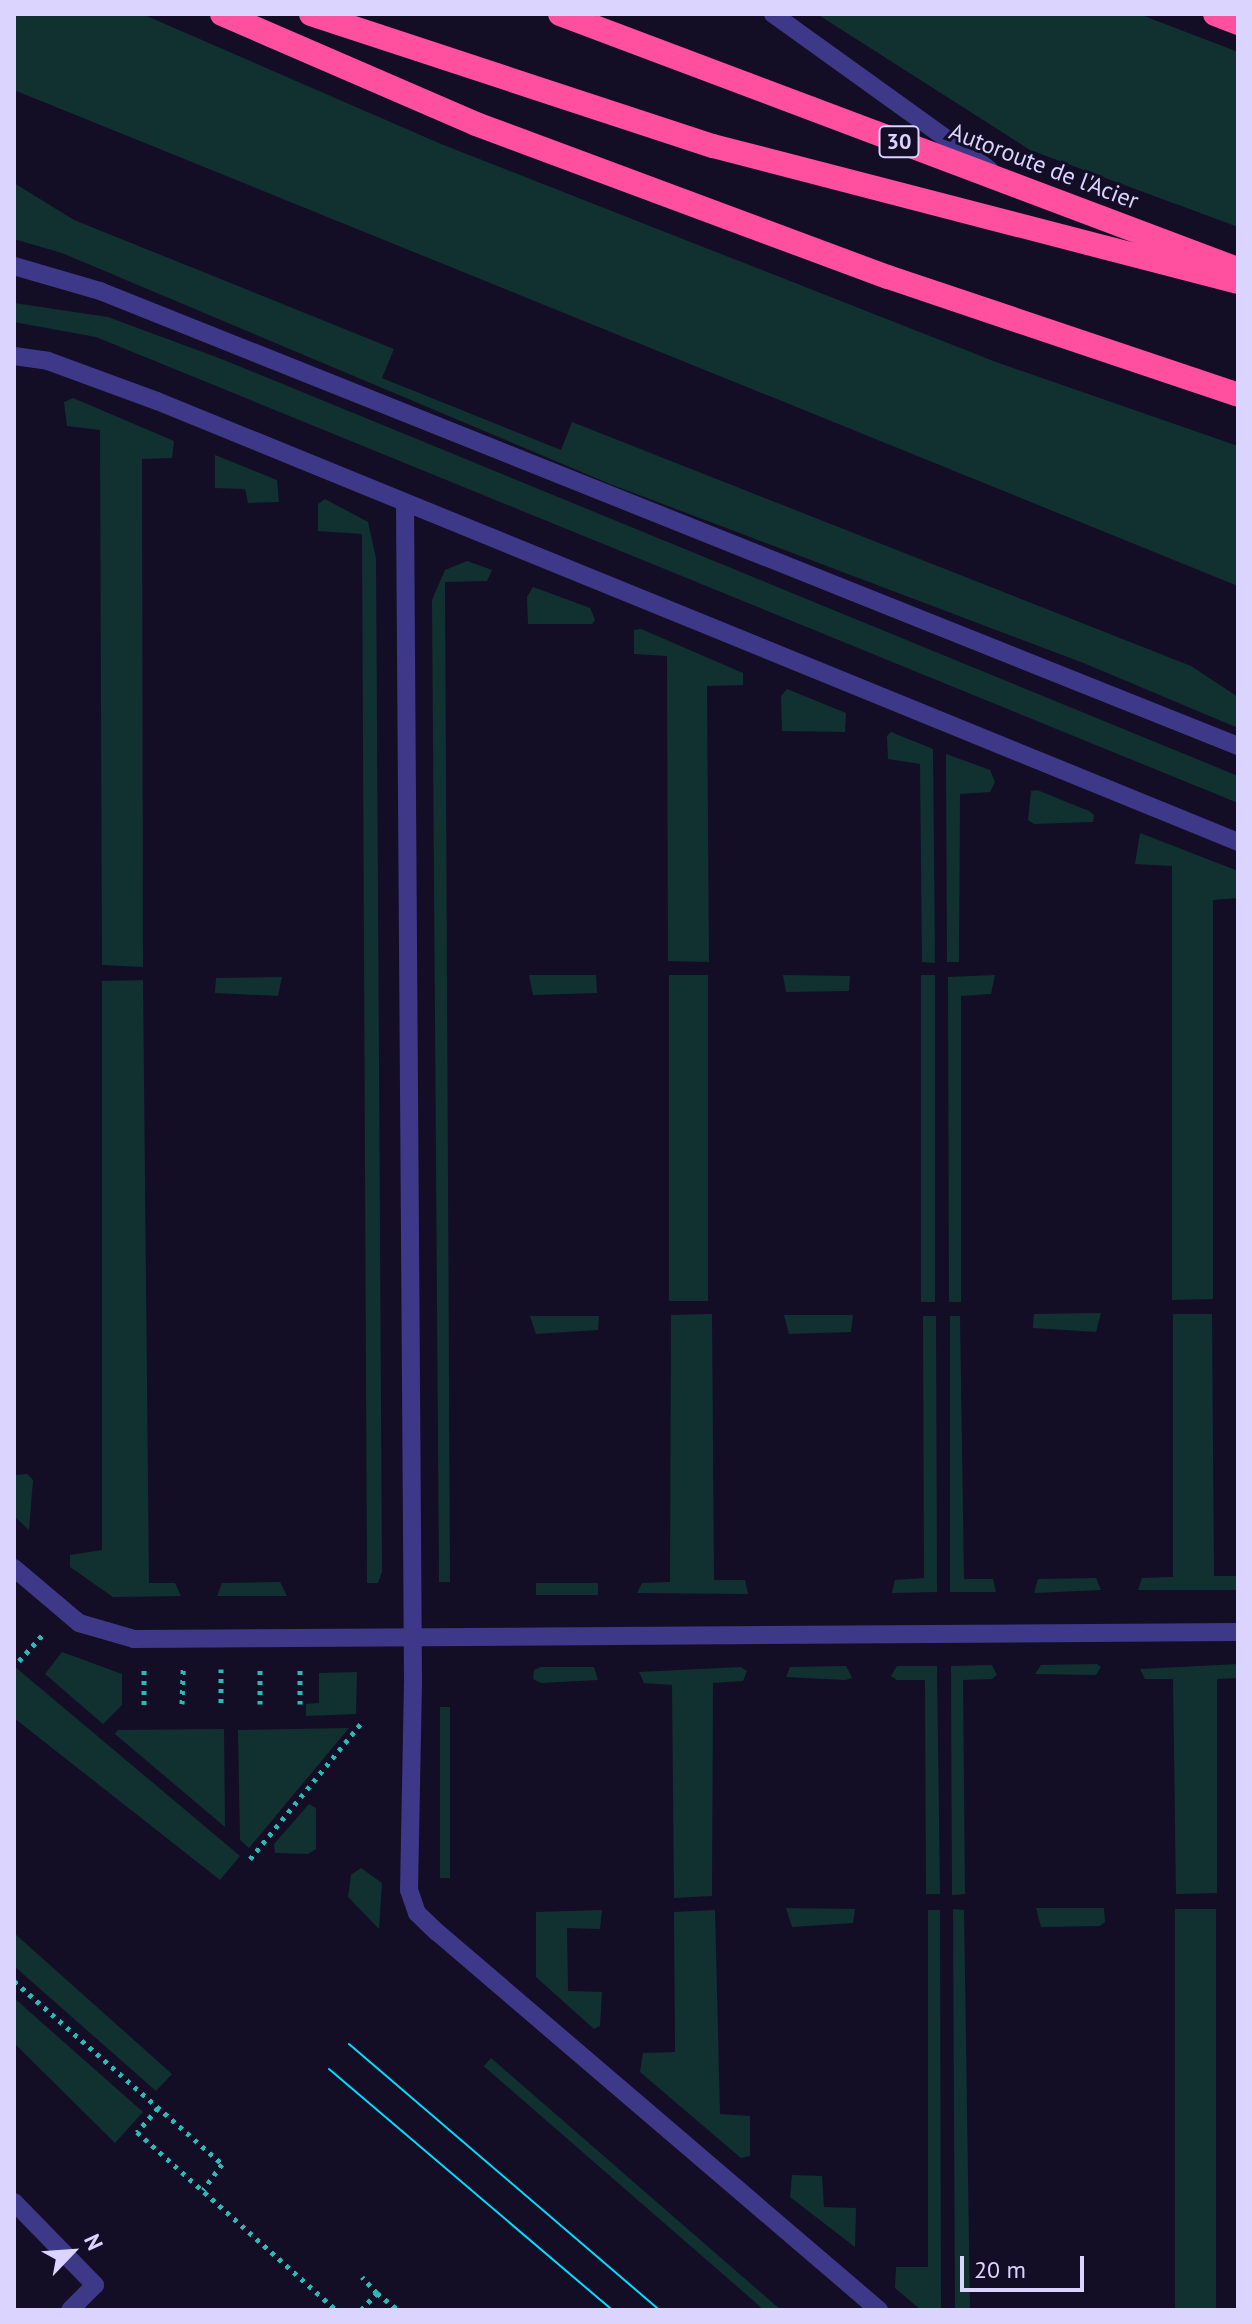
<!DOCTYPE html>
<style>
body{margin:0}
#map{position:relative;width:1252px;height:2324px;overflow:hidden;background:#130e26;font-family:"PT Sans",sans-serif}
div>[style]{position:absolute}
.green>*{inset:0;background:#113130;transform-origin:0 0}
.path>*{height:5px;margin-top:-2.5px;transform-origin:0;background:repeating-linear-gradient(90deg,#2bbbb7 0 4px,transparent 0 10px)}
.lane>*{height:18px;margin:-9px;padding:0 9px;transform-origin:9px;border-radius:9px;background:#3d3887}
.highway>*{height:24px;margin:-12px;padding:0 12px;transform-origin:12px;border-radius:12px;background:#ff4f9e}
.tram>*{height:2px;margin:-1px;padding:0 1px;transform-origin:1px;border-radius:1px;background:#00deff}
span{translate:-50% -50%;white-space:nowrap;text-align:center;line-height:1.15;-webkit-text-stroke:6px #130e26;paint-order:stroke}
.shield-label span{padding:2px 6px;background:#130e26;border:2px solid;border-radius:6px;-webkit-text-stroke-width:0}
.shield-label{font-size:22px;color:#dad4ff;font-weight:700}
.street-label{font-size:24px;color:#dad4ff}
.frame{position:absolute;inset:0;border:16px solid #dad4ff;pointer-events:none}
.north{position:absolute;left:32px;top:2212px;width:80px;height:80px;-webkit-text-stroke:6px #130e26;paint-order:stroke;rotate:65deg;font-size:22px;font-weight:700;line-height:32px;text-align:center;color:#dad4ff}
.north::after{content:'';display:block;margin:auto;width:28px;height:36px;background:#dad4ff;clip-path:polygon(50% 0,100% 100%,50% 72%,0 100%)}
.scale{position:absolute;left:960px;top:2256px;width:124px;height:36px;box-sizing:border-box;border:4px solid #dad4ff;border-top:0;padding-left:10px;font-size:24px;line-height:28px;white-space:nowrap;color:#dad4ff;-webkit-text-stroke:6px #130e26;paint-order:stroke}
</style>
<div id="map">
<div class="green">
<div style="clip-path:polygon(14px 14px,142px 14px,441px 144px,996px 362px,1238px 446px,1238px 586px,14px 90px)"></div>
<div style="clip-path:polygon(817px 14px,1139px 14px,1238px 52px,1238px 227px,1030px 150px)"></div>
<div style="clip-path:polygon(14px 183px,74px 220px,394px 349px,382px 378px,561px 450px,572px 422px,1191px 666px,1238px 697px,1238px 728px,1086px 664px,610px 484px,62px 253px,14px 239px)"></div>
<div style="clip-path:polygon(14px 303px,108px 317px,224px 360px,1238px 776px,1238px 803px,96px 337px,14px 322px)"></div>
<div style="clip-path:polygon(73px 398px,174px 441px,172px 458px,142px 459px,143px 967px,102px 965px,100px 430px,67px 426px,64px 402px)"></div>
<div style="clip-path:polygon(215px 455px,277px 480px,279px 502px,248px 503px,245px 489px,215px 488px)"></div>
<div style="clip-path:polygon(325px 499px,368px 522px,376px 558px,382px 1572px,378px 1583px,367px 1583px,362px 534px,318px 531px,318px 504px)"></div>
<div style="clip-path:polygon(467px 561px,492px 570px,487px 581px,445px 582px,450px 1582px,439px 1582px,432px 600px,445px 570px)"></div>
<div style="clip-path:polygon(533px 587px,590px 608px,595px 620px,592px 624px,528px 624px,527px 597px)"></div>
<div style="clip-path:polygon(641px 629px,743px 673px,743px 685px,707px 686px,709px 962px,668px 961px,667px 656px,634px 654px,634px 630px)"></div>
<div style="clip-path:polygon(787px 689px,846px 713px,845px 732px,782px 731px,781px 696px)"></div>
<div style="clip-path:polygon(891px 732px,933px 749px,935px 963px,922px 962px,920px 764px,888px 759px,887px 736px)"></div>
<div style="clip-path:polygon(946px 754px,990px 770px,995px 782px,990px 792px,960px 794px,959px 962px,947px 962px)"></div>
<div style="clip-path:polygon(1037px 790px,1089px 811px,1094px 815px,1093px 822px,1034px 824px,1028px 820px,1031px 791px)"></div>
<div style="clip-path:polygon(1140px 833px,1238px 871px,1238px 898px,1213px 900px,1213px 1299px,1172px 1300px,1172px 866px,1135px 864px)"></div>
<div style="clip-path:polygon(529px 975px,596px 975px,597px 993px,533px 995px)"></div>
<div style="left:669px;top:975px;width:39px;height:326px"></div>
<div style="clip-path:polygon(783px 975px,850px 976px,849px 991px,786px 992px)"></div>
<div style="left:935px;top:975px;width:327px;height:14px;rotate:90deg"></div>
<div style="clip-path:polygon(995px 975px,991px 994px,961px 996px,961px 1302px,949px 1302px,948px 977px)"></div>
<div style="clip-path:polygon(282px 977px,278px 996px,215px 993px,216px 978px)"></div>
<div style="clip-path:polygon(143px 980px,149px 1583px,175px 1583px,181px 1596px,113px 1597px,70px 1567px,70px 1555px,102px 1550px,102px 981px)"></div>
<div style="clip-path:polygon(1101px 1313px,1096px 1332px,1033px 1328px,1034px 1314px)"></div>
<div style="clip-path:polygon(712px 1314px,714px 1580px,745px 1580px,748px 1594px,637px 1593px,642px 1583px,670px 1582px,671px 1315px)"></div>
<div style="clip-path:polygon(1173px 1314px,1212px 1314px,1214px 1576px,1238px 1576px,1238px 1590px,1138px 1590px,1142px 1578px,1173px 1577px)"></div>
<div style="clip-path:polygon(784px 1315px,853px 1315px,851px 1332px,789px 1334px)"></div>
<div style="clip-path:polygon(530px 1316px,599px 1316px,598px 1330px,536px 1334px)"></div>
<div style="clip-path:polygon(923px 1316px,936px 1316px,937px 1592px,892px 1593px,895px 1580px,924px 1578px)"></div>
<div style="clip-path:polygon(950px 1316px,960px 1316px,964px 1579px,993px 1579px,996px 1592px,950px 1592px)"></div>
<div style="clip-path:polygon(27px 1474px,33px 1480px,29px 1530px,14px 1516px,14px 1475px)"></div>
<div style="clip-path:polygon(1096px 1578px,1101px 1590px,1034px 1593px,1038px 1579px)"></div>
<div style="clip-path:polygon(280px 1582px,287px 1596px,217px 1596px,222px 1583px)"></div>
<div style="left:536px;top:1583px;width:62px;height:12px"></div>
<div style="clip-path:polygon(62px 1652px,122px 1674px,122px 1705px,103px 1724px,45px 1674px)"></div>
<div style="clip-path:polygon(1097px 1664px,1101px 1667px,1096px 1675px,1035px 1674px,1041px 1665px)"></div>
<div style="clip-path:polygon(1238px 1664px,1238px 1678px,1217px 1679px,1217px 1893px,1176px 1894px,1173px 1679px,1145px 1679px,1140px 1669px)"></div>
<div style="clip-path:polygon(992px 1665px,997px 1675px,992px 1679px,963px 1680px,965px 1894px,952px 1895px,951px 1666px)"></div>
<div style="clip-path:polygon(14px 1666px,240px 1856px,220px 1880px,14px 1718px)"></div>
<div style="clip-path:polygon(846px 1666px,852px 1678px,845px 1680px,786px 1677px,790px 1667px)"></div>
<div style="clip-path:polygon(897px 1666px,937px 1666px,940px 1894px,926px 1894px,925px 1680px,897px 1680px,891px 1676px)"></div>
<div style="clip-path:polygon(541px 1667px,594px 1667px,598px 1680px,541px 1683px,533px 1679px,534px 1670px)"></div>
<div style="clip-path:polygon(741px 1667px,747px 1671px,743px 1681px,713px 1683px,712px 1896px,674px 1898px,672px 1685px,644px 1683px,639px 1672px)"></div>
<div style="clip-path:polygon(357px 1672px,356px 1714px,306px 1716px,306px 1704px,319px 1703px,319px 1673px)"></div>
<div style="left:440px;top:1707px;width:10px;height:171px"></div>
<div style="clip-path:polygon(349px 1728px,249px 1848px,240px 1840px,238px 1730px)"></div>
<div style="clip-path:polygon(224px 1729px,225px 1827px,115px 1734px,118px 1730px)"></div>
<div style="clip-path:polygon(309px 1804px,316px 1808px,316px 1849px,308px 1854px,275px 1853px,274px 1844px)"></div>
<div style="clip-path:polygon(361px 1868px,382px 1883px,379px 1929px,348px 1897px,351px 1875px)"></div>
<div style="clip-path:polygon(786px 1908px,855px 1909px,853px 1923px,792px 1927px)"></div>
<div style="clip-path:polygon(1036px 1908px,1104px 1908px,1105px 1922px,1100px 1926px,1041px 1927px)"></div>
<div style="clip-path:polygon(953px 1909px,964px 1910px,970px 2310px,955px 2310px)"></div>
<div style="left:1175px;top:1909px;width:41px;height:400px"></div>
<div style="clip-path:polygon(602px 1910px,600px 1929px,567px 1928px,568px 1991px,602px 1992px,600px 2026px,594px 2029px,536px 1977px,536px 1912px)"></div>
<div style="clip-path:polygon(715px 1910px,720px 2114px,750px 2116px,750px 2156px,741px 2158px,640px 2072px,643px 2053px,675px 2052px,674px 1912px)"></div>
<div style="clip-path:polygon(928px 1910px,940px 1910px,941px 2310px,921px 2310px,895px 2288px,896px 2267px,928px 2267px)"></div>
<div style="clip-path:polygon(14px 1933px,172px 2074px,156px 2091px,14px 1966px)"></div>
<div style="clip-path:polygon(14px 1998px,143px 2112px,115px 2143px,14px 2043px)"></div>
<div style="left:491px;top:2058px;width:386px;height:11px;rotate:41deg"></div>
<div style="clip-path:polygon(792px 2175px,822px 2176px,824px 2207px,856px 2208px,855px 2247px,790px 2197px)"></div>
</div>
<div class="path">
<div style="left:19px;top:1661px;width:39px;rotate:-48deg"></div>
<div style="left:221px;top:1669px;width:34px;rotate:90deg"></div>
<div style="left:260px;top:1670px;width:34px;rotate:90deg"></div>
<div style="left:300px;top:1670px;width:34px;rotate:90deg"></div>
<div style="left:182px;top:1704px;width:35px;rotate:-88deg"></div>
<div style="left:144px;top:1705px;width:35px;rotate:-90deg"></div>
<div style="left:250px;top:1859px;width:178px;rotate:-50.7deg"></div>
<div style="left:14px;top:1981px;width:277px;rotate:41.3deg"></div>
<div style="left:222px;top:2164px;width:32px;rotate:126deg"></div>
<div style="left:158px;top:2108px;width:32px;rotate:131deg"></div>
<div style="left:137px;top:2132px;width:267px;rotate:41.8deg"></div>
<div style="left:377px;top:2293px;width:27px;rotate:39deg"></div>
<div style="left:361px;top:2310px;width:23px;rotate:-47deg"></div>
<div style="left:377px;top:2293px;width:22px;rotate:-133deg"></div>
</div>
<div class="lane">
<div style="left:773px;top:14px;width:266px;rotate:35.7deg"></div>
<div style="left:14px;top:266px;width:90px;rotate:16.2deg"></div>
<div style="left:100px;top:291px;width:1226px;rotate:21.79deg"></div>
<div style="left:14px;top:356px;width:34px;rotate:8deg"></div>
<div style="left:48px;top:361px;width:116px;rotate:20.2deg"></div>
<div style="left:157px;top:401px;width:1167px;rotate:22.19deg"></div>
<div style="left:405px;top:503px;width:1179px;rotate:89.61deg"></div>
<div style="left:413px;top:1682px;width:208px;rotate:91.1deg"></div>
<div style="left:409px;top:1890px;width:24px;rotate:71deg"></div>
<div style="left:417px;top:1913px;width:28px;rotate:44deg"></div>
<div style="left:437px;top:1932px;width:582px;rotate:40.54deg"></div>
<div style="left:14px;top:1568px;width:85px;rotate:40.2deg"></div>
<div style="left:79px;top:1623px;width:57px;rotate:16.2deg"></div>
<div style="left:134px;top:1639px;width:1104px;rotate:-0.36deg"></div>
<div style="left:14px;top:2202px;width:116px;rotate:45.7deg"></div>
<div style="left:95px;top:2285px;width:35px;rotate:135deg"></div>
</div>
<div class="highway">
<div style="left:222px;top:14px;width:277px;rotate:23.4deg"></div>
<div style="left:476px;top:124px;width:439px;rotate:20.4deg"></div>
<div style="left:888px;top:277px;width:369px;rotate:18.6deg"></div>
<div style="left:311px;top:14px;width:423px;rotate:18.2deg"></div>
<div style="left:713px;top:146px;width:542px;rotate:14.52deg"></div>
<div style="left:560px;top:14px;width:718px;rotate:20.63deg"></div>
<div style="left:1215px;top:14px;width:25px;rotate:21deg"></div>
</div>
<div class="tram">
<div style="left:349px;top:2044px;width:408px;rotate:40.6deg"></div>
<div style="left:329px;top:2069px;width:372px;rotate:40.4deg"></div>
</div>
<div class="shield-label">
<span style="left:899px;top:142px">30</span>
</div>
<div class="street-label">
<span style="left:1044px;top:166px;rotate:21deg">Autoroute de l'Acier</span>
</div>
<div class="frame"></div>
<div class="north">N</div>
<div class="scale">20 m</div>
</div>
